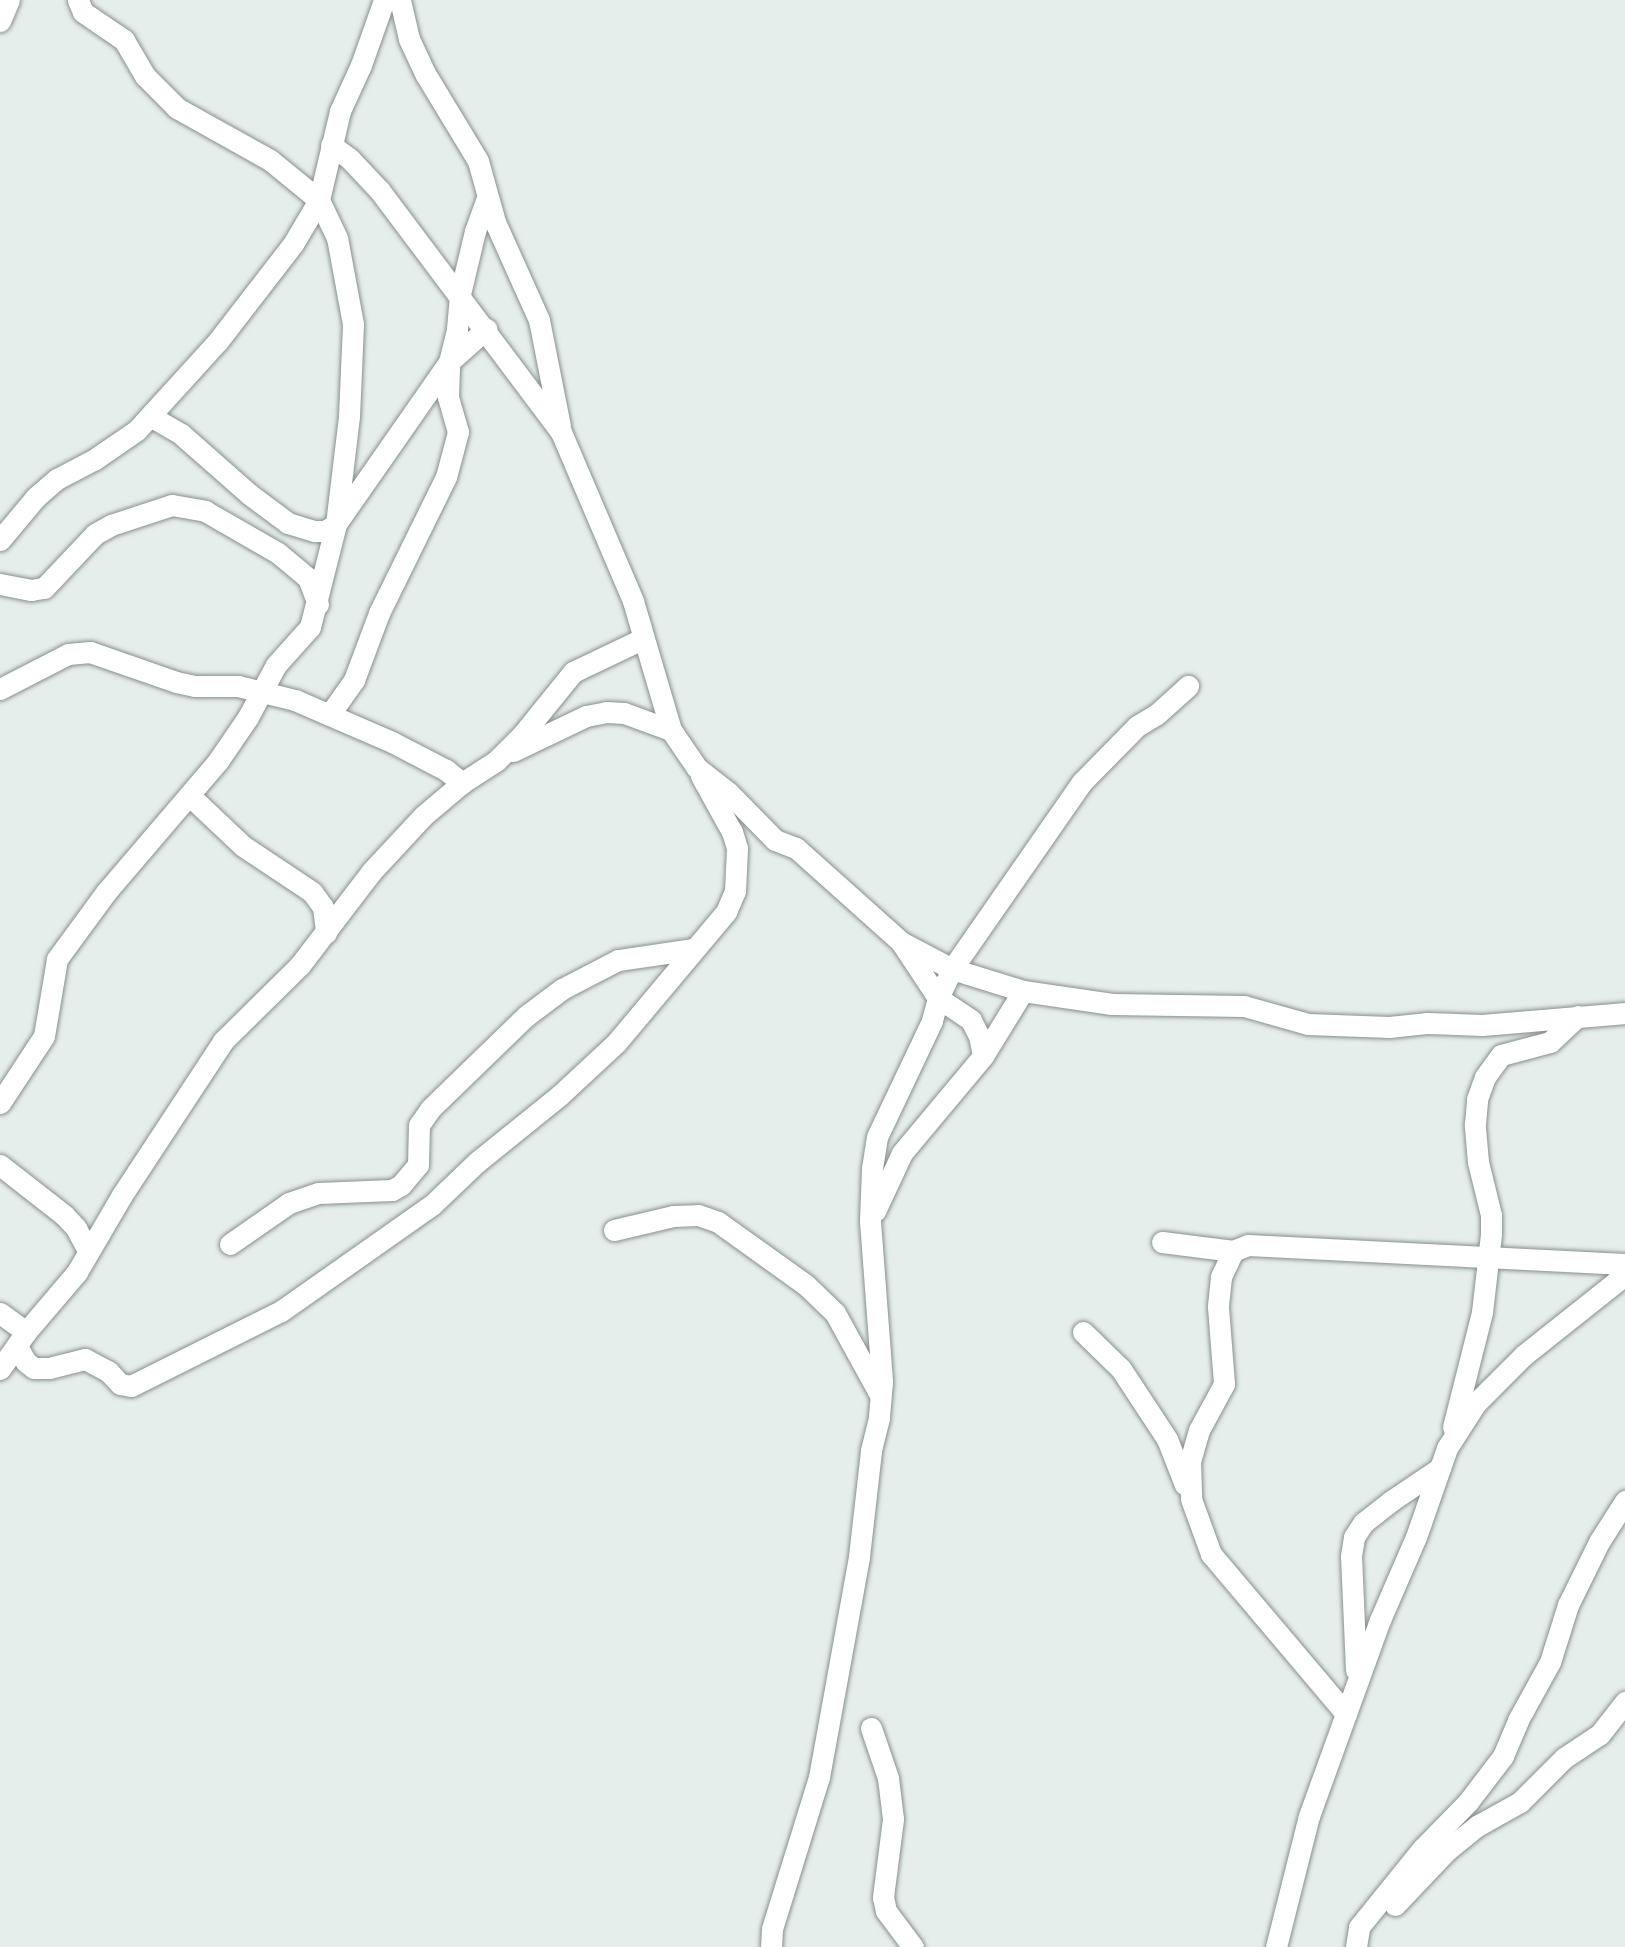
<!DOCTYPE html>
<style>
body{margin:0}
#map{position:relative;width:1625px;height:1947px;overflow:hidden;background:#e6eeeb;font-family:Jost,sans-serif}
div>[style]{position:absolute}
.roads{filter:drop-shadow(0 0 2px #888f8d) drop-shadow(0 0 2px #888f8d)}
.minor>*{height:21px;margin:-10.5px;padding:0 10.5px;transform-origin:10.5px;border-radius:10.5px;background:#fff}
span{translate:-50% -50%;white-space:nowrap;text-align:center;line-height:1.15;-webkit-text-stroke:6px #e6eeeb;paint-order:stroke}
</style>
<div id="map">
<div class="roads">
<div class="minor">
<div style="left:400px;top:0;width:40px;rotate:77deg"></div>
<div style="left:409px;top:39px;width:40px;rotate:65deg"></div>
<div style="left:426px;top:75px;width:100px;rotate:58.8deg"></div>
<div style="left:478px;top:161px;width:63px;rotate:74.4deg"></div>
<div style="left:495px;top:222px;width:107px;rotate:65.8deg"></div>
<div style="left:539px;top:320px;width:108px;rotate:78.8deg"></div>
<div style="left:0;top:21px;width:23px;rotate:-67deg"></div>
<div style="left:331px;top:145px;width:22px;rotate:36deg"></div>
<div style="left:349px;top:158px;width:45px;rotate:46.8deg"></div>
<div style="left:380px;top:191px;width:301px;rotate:53.1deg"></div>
<div style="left:561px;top:432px;width:184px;rotate:66.9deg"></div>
<div style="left:633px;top:601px;width:134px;rotate:73.6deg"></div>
<div style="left:671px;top:730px;width:46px;rotate:55.6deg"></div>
<div style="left:697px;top:768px;width:39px;rotate:38deg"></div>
<div style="left:728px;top:792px;width:67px;rotate:45.6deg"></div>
<div style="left:775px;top:840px;width:22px;rotate:21deg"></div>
<div style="left:796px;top:848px;width:141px;rotate:41.8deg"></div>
<div style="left:901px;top:942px;width:67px;rotate:56.5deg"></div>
<div style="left:938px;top:998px;width:24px;rotate:105deg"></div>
<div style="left:932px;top:1021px;width:128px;rotate:115.4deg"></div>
<div style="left:877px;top:1137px;width:31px;rotate:99deg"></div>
<div style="left:872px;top:1168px;width:53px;rotate:92.2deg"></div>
<div style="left:870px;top:1221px;width:161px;rotate:85.7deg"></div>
<div style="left:882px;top:1382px;width:36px;rotate:95deg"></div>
<div style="left:879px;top:1418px;width:34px;rotate:104deg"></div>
<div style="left:871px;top:1451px;width:107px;rotate:96.5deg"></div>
<div style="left:859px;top:1557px;width:224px;rotate:100.3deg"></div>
<div style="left:819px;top:1777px;width:159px;rotate:107.2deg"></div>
<div style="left:772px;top:1929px;width:18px;rotate:93deg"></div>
<div style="left:150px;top:416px;width:36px;rotate:30deg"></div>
<div style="left:181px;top:434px;width:91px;rotate:41.4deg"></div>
<div style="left:249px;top:494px;width:49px;rotate:36.6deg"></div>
<div style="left:288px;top:523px;width:28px;rotate:17deg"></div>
<div style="left:315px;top:531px;width:10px"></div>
<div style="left:325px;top:531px;width:13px;rotate:-32deg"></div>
<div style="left:336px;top:524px;width:198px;rotate:-55.1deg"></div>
<div style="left:449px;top:362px;width:50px;rotate:-41.7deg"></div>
<div style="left:0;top:540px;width:56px;rotate:-50.1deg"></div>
<div style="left:36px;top:497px;width:28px;rotate:-41deg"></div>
<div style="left:57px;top:479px;width:43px;rotate:-27.8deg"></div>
<div style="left:95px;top:459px;width:51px;rotate:-34.6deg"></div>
<div style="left:137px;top:430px;width:120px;rotate:-47.7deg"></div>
<div style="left:218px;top:341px;width:123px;rotate:-52.3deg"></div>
<div style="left:293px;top:244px;width:51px;rotate:-59.4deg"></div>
<div style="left:319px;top:200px;width:91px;rotate:-76.7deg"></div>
<div style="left:340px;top:111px;width:51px;rotate:-65.5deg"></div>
<div style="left:361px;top:65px;width:69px;rotate:-70.5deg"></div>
<div style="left:0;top:584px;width:32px;rotate:11deg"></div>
<div style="left:31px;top:590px;width:13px;rotate:-9deg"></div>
<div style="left:44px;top:588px;width:74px;rotate:-46.6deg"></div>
<div style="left:95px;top:534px;width:18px;rotate:-29deg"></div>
<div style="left:111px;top:525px;width:64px;rotate:-18.2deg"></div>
<div style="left:172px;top:505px;width:34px;rotate:10deg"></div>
<div style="left:205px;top:511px;width:84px;rotate:29.9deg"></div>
<div style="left:278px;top:553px;width:39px;rotate:40deg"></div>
<div style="left:308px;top:578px;width:28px;rotate:69deg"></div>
<div style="left:0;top:689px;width:76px;rotate:-27.2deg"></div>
<div style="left:68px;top:654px;width:22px;rotate:-5deg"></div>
<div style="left:90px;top:652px;width:91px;rotate:19.2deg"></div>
<div style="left:176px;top:682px;width:19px;rotate:12deg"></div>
<div style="left:195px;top:686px;width:43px"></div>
<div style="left:238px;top:686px;width:59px;rotate:13.8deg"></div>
<div style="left:295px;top:700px;width:106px;rotate:23.4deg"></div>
<div style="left:392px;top:742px;width:61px;rotate:27.4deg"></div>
<div style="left:446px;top:770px;width:21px;rotate:39deg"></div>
<div style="left:330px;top:714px;width:42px;rotate:-54.8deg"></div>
<div style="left:354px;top:680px;width:72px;rotate:-69.5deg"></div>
<div style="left:379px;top:613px;width:152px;rotate:-63.8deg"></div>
<div style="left:446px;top:477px;width:47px;rotate:-75.1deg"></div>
<div style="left:458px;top:432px;width:36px;rotate:-106deg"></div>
<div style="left:448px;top:397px;width:35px;rotate:-88deg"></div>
<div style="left:449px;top:362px;width:34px;rotate:-76deg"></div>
<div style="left:457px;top:329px;width:35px;rotate:-85deg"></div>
<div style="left:460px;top:294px;width:65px;rotate:-76.6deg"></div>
<div style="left:475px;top:231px;width:35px;rotate:-70deg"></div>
<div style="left:513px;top:751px;width:81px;rotate:-25.6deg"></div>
<div style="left:586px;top:716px;width:20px;rotate:-11deg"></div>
<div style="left:606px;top:712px;width:18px;rotate:3deg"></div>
<div style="left:624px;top:713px;width:50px;rotate:19.9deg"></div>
<div style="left:190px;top:796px;width:73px;rotate:43.3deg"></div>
<div style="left:243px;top:846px;width:83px;rotate:33.7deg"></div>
<div style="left:312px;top:892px;width:19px;rotate:54deg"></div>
<div style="left:323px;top:907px;width:26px;rotate:83deg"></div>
<div style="left:901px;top:942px;width:58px;rotate:27.9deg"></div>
<div style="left:952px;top:969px;width:74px;rotate:17.2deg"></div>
<div style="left:1023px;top:991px;width:90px;rotate:8.3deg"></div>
<div style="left:1112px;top:1004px;width:132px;rotate:0.9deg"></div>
<div style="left:1244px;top:1006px;width:66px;rotate:15.7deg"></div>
<div style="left:1308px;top:1024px;width:81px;rotate:2.1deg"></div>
<div style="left:1389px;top:1027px;width:37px;rotate:-6deg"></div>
<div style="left:1426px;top:1023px;width:56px;rotate:2deg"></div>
<div style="left:1482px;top:1025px;width:144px;rotate:-4.8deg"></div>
<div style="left:983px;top:1056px;width:20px;rotate:-101deg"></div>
<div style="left:979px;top:1036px;width:18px;rotate:-117deg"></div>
<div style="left:971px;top:1020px;width:40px;rotate:-146deg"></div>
<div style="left:938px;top:998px;width:32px;rotate:-64deg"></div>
<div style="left:952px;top:969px;width:228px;rotate:-55.2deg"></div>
<div style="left:1082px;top:782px;width:78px;rotate:-45.5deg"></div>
<div style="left:1137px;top:726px;width:23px;rotate:-31deg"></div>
<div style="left:1157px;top:714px;width:42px;rotate:-42.1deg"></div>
<div style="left:0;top:1103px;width:80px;rotate:-56.7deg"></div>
<div style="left:44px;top:1036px;width:78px;rotate:-80.4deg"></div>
<div style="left:57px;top:959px;width:84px;rotate:-53.7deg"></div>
<div style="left:107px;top:891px;width:171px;rotate:-49.5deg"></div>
<div style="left:218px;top:761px;width:53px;rotate:-55.7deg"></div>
<div style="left:248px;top:717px;width:59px;rotate:-61.7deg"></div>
<div style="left:276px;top:665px;width:51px;rotate:-48.2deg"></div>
<div style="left:310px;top:627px;width:106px;rotate:-75.8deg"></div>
<div style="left:336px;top:524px;width:109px;rotate:-83.1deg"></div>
<div style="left:349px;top:416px;width:92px;rotate:-87.5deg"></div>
<div style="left:353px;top:324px;width:87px;rotate:-100.5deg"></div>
<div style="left:337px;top:238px;width:42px;rotate:-115.3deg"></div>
<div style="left:319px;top:200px;width:63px;rotate:-140.8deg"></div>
<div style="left:270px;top:160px;width:107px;rotate:-150.8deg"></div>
<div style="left:177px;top:108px;width:45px;rotate:-135deg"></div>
<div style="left:145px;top:76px;width:42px;rotate:-120.3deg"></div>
<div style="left:124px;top:40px;width:50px;rotate:-145.7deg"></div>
<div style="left:83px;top:12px;width:13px;rotate:-113deg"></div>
<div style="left:0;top:1165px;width:81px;rotate:38deg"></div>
<div style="left:64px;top:1215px;width:18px;rotate:47deg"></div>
<div style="left:76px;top:1228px;width:27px;rotate:62deg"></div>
<div style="left:875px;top:1211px;width:64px;rotate:-65deg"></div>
<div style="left:902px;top:1153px;width:126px;rotate:-50.1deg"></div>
<div style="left:983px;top:1056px;width:76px;rotate:-58.4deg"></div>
<div style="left:614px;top:1230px;width:61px;rotate:-13.3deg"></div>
<div style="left:673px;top:1216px;width:25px;rotate:-2deg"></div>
<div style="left:698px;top:1215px;width:21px;rotate:19deg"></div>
<div style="left:718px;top:1222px;width:108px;rotate:35.6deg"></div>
<div style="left:806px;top:1285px;width:40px;rotate:44deg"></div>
<div style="left:835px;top:1313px;width:91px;rotate:61.2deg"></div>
<div style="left:1162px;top:1242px;width:72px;rotate:7.2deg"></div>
<div style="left:1233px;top:1251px;width:16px;rotate:-22deg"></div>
<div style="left:1248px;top:1245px;width:377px;rotate:2.9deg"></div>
<div style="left:230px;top:1244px;width:72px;rotate:-34.8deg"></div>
<div style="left:289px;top:1203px;width:31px;rotate:-19deg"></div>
<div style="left:318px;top:1193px;width:74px;rotate:-2.3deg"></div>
<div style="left:392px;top:1190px;width:10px;rotate:-29deg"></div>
<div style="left:401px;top:1185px;width:26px;rotate:-50deg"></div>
<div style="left:418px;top:1165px;width:40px;rotate:-88.6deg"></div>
<div style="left:419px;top:1125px;width:19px;rotate:-55deg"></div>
<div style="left:430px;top:1109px;width:134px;rotate:-44.1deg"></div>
<div style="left:526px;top:1016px;width:45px;rotate:-36.9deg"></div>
<div style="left:562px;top:989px;width:63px;rotate:-27.4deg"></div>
<div style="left:618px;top:960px;width:76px;rotate:-8.3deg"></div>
<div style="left:1233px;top:1251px;width:29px;rotate:115deg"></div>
<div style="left:1221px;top:1277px;width:30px;rotate:96deg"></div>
<div style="left:1218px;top:1307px;width:77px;rotate:85.5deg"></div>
<div style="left:1224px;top:1384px;width:52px;rotate:118.5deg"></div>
<div style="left:1199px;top:1430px;width:33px;rotate:106deg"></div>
<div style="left:1190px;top:1462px;width:37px;rotate:88deg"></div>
<div style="left:1191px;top:1499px;width:59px;rotate:70deg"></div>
<div style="left:1211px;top:1554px;width:209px;rotate:49.8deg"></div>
<div style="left:0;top:1313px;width:32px;rotate:36deg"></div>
<div style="left:1083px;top:1332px;width:53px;rotate:44.2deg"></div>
<div style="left:1121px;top:1369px;width:84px;rotate:56.7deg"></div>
<div style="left:1167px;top:1439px;width:49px;rotate:68.6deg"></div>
<div style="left:17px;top:1346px;width:18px;rotate:61deg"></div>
<div style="left:26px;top:1362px;width:10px;rotate:37deg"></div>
<div style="left:34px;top:1368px;width:15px"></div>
<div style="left:49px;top:1368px;width:37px;rotate:-14deg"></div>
<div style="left:85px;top:1359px;width:26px;rotate:28deg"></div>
<div style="left:108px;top:1371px;width:18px;rotate:47deg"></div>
<div style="left:120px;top:1384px;width:11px;rotate:10deg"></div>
<div style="left:131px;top:1386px;width:168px;rotate:-26.6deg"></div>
<div style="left:281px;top:1311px;width:184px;rotate:-35.1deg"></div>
<div style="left:432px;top:1205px;width:62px;rotate:-43.7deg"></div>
<div style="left:477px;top:1162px;width:107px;rotate:-38.9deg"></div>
<div style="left:560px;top:1095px;width:76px;rotate:-42.9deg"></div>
<div style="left:616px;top:1043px;width:171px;rotate:-50deg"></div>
<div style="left:726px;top:912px;width:23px;rotate:-67deg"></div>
<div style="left:735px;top:891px;width:43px;rotate:-87.3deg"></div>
<div style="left:737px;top:848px;width:17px;rotate:-107deg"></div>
<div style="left:732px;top:832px;width:64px;rotate:-119deg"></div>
<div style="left:0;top:1369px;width:45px;rotate:-54.9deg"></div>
<div style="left:26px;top:1332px;width:79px;rotate:-49.6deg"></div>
<div style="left:77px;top:1272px;width:89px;rotate:-59.7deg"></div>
<div style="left:122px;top:1195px;width:184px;rotate:-56.7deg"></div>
<div style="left:223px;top:1041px;width:108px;rotate:-44.6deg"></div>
<div style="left:300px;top:965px;width:117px;rotate:-52.6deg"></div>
<div style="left:371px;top:872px;width:76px;rotate:-47.1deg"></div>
<div style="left:423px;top:816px;width:51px;rotate:-40.2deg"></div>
<div style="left:462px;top:783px;width:40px;rotate:-32.9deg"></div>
<div style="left:496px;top:761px;width:37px;rotate:-45deg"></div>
<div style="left:522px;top:735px;width:81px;rotate:-51deg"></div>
<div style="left:573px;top:672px;width:76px;rotate:-25.6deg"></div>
<div style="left:1453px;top:1427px;width:119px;rotate:-75.8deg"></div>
<div style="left:1482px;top:1312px;width:79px;rotate:-83.4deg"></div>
<div style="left:1491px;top:1234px;width:19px;rotate:-90deg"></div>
<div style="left:1491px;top:1215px;width:55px;rotate:-103.8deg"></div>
<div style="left:1478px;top:1162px;width:38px;rotate:-95deg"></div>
<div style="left:1475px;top:1124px;width:25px;rotate:-85deg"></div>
<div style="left:1477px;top:1099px;width:23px;rotate:-70deg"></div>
<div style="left:1485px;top:1077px;width:27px;rotate:-54deg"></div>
<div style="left:1501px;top:1055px;width:51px;rotate:-14.9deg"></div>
<div style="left:1550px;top:1042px;width:38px;rotate:-43deg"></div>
<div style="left:1356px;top:1670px;width:114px;rotate:-92.5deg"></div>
<div style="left:1351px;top:1556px;width:19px;rotate:-81deg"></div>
<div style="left:1354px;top:1537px;width:17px;rotate:-57deg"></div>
<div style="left:1363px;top:1523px;width:36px;rotate:-38deg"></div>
<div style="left:1391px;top:1501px;width:59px;rotate:-34deg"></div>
<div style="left:871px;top:1728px;width:53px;rotate:71.2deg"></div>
<div style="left:888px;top:1778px;width:41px;rotate:83deg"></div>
<div style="left:893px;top:1819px;width:79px;rotate:97.3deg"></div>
<div style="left:883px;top:1897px;width:14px;rotate:78deg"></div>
<div style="left:886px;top:1911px;width:45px;rotate:53.1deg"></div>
<div style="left:1395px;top:1905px;width:74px;rotate:-46.6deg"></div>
<div style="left:1446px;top:1851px;width:40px;rotate:-39deg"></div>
<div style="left:1477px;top:1826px;width:49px;rotate:-29.2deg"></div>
<div style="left:1520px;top:1802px;width:62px;rotate:-45deg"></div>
<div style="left:1564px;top:1758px;width:43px;rotate:-33.7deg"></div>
<div style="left:1600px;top:1734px;width:41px;rotate:-52deg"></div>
<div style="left:1276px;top:1947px;width:135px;rotate:-75.9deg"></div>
<div style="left:1309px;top:1816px;width:208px;rotate:-70.1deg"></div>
<div style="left:1380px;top:1620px;width:90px;rotate:-66.6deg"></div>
<div style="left:1416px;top:1537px;width:94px;rotate:-70.8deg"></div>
<div style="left:1447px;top:1448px;width:54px;rotate:-57.2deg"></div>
<div style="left:1476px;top:1403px;width:68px;rotate:-45deg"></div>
<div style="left:1524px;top:1355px;width:119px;rotate:-38.5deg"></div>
<div style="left:1617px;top:1281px;width:14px;rotate:-54deg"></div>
<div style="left:1356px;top:1947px;width:20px;rotate:-81deg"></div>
<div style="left:1359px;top:1927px;width:102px;rotate:-51deg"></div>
<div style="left:1423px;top:1848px;width:64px;rotate:-45.6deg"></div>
<div style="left:1468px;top:1802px;width:58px;rotate:-52.7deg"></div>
<div style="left:1503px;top:1756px;width:39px;rotate:-67deg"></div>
<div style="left:1518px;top:1720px;width:66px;rotate:-61.1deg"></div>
<div style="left:1550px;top:1662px;width:60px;rotate:-72.5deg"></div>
<div style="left:1568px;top:1605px;width:70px;rotate:-63.8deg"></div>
<div style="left:1599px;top:1542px;width:49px;rotate:-57.6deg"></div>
</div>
</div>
</div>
